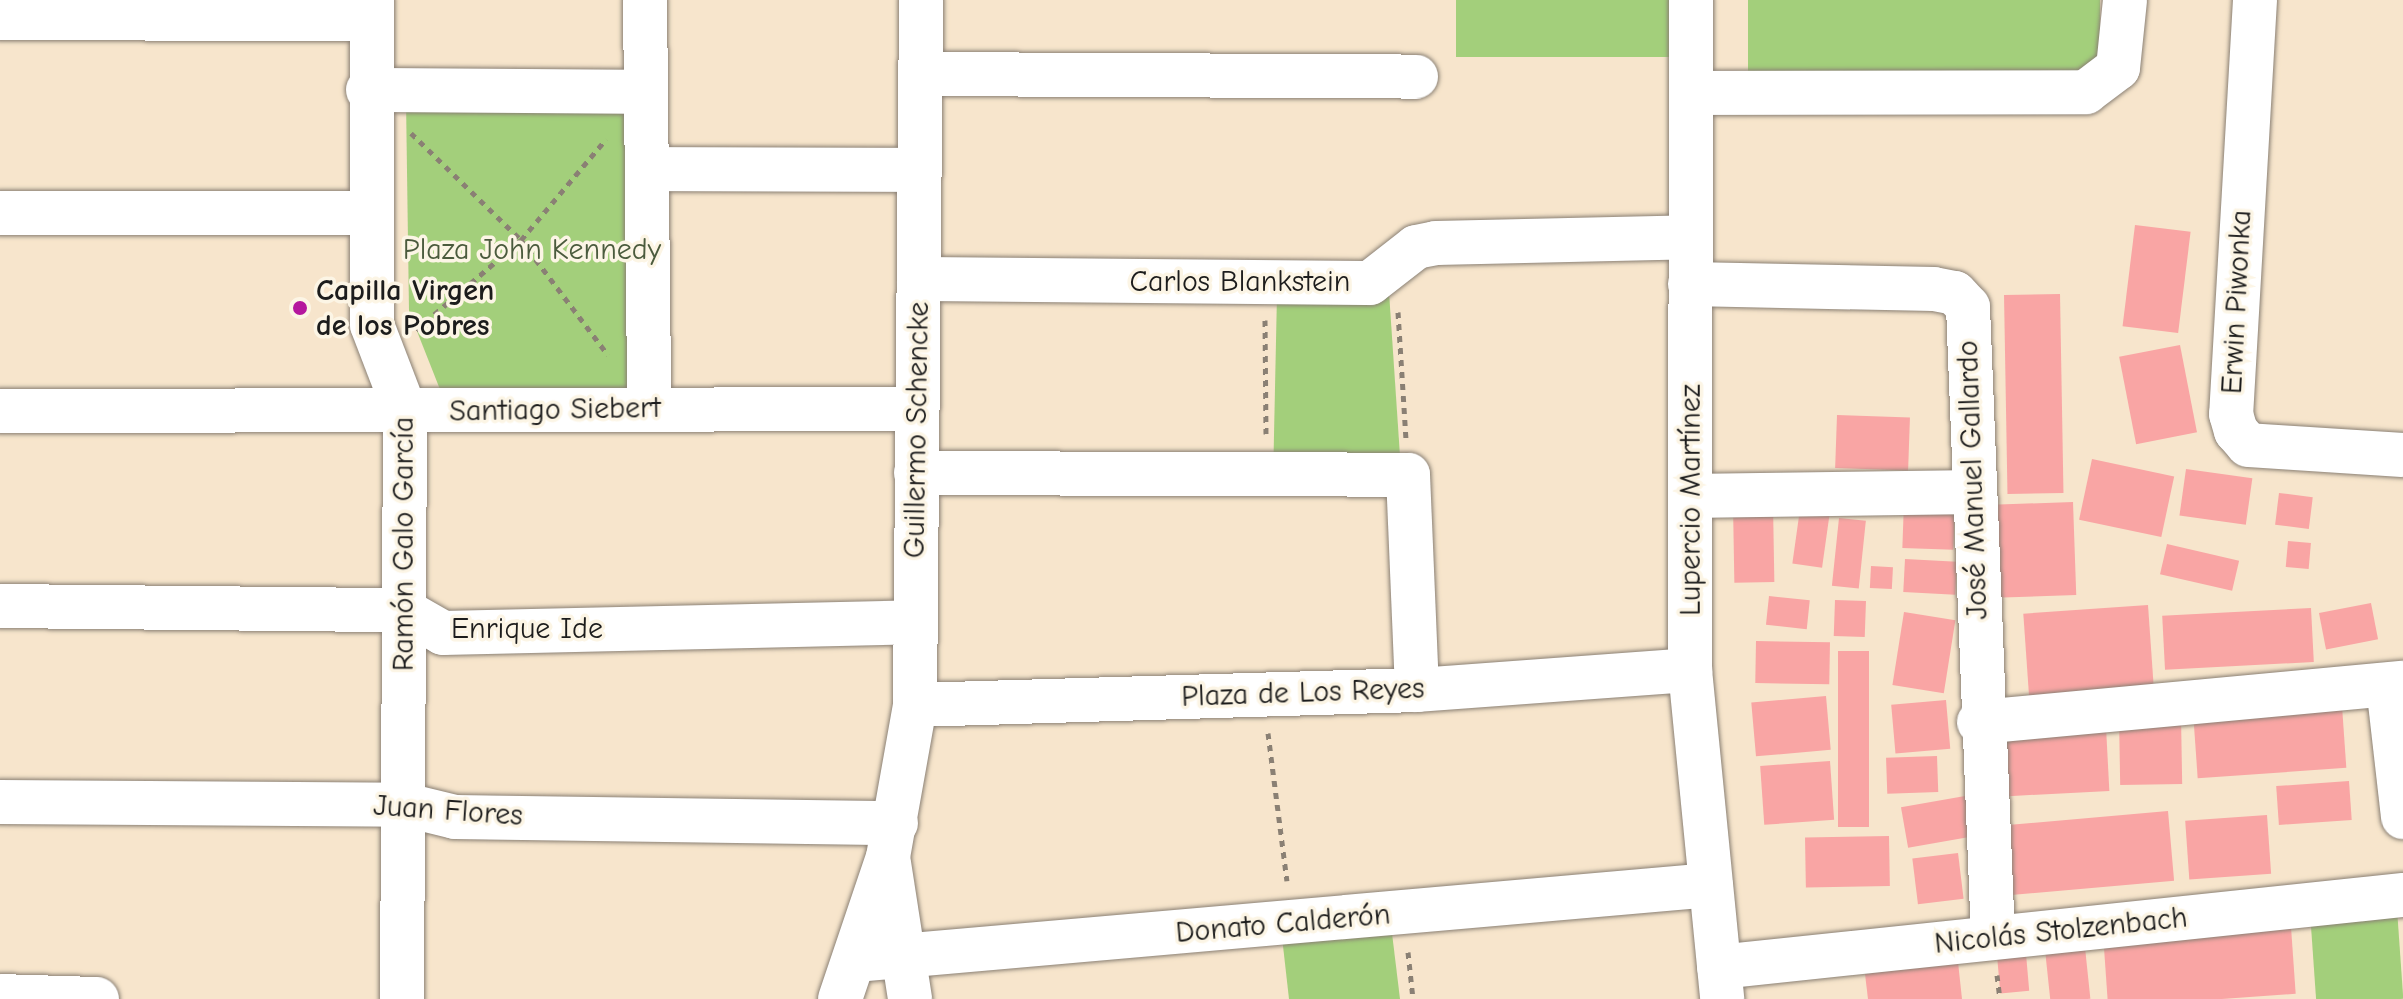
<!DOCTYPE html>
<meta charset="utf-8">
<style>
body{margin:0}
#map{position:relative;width:2403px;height:999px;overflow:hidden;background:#f7e5cc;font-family:"Comic Neue",sans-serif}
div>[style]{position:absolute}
.green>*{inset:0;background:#a3cf7b;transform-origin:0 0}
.building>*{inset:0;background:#f9a5a4;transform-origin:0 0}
.path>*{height:5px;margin-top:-2.5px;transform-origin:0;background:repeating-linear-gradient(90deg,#8a8074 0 6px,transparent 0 12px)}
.roads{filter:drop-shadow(0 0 2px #8a8074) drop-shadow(0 0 2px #8a8074)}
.minor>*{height:44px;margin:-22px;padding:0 22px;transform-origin:22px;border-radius:22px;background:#fff}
.dots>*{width:22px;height:22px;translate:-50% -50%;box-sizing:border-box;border:4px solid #fcf5e5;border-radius:50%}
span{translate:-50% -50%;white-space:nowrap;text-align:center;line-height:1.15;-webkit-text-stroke:7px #fcf5e5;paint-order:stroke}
.park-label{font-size:30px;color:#4b5b3d}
.street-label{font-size:30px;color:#1c1c1c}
.poi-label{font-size:30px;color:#1c1c1c;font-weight:700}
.left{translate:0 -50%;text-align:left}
</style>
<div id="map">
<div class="green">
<div style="left:1456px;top:0;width:221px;height:57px"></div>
<div style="left:1748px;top:0;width:352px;height:82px"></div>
<div style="clip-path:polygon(406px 100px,652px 103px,661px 390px,443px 397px,409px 311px)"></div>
<div style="clip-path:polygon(1389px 292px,1402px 486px,1273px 482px,1277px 294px)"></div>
<div style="left:2397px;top:909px;width:90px;height:87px;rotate:86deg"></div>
<div style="clip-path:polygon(1391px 925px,1400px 999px,1289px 999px,1282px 937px)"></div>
</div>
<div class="building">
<div style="left:2135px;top:225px;width:56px;height:102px;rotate:7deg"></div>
<div style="left:2060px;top:294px;width:199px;height:56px;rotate:89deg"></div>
<div style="left:2180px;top:345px;width:89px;height:62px;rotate:79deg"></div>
<div style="left:1837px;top:415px;width:73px;height:53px;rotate:2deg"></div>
<div style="left:2092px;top:459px;width:84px;height:62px;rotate:12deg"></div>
<div style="left:2186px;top:469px;width:67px;height:47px;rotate:8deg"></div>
<div style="left:2279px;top:493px;width:34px;height:32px;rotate:7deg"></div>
<div style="left:1904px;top:501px;width:51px;height:47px;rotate:2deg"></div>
<div style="left:2073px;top:502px;width:93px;height:81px;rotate:88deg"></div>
<div style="left:1773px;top:504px;width:78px;height:40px;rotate:89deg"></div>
<div style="left:1800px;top:509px;width:30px;height:55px;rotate:8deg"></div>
<div style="left:1839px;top:518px;width:27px;height:68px;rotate:6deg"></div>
<div style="left:2288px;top:541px;width:23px;height:26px;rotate:5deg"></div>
<div style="left:2167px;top:544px;width:74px;height:31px;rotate:13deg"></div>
<div style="left:1905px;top:559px;width:52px;height:33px;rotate:3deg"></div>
<div style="left:1871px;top:566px;width:22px;height:22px;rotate:3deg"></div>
<div style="left:1769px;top:596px;width:41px;height:29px;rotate:6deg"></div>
<div style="left:1835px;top:600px;width:31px;height:36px;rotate:2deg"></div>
<div style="left:2371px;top:603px;width:37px;height:53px;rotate:79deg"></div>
<div style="left:2148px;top:605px;width:83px;height:125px;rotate:86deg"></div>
<div style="left:2311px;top:608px;width:54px;height:149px;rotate:87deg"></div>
<div style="left:1904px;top:612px;width:52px;height:74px;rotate:9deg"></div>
<div style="left:1756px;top:641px;width:74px;height:42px;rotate:1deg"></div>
<div style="left:1838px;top:651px;width:31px;height:176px"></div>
<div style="left:1826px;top:696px;width:54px;height:75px;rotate:85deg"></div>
<div style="left:1946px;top:700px;width:49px;height:55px;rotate:85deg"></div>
<div style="left:2342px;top:706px;width:62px;height:149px;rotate:86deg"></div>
<div style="left:2181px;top:716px;width:68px;height:62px;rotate:89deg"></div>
<div style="left:2106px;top:727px;width:64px;height:114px;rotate:87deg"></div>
<div style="left:1937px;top:756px;width:36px;height:51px;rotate:88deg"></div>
<div style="left:1830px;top:761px;width:59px;height:70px;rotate:86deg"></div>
<div style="left:2349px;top:781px;width:39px;height:73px;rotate:86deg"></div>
<div style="left:1965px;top:796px;width:41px;height:65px;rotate:80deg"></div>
<div style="left:2168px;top:811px;width:70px;height:175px;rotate:85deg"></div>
<div style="left:2267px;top:815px;width:59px;height:82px;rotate:86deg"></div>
<div style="left:1889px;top:836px;width:50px;height:84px;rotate:89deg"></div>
<div style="left:1958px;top:853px;width:46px;height:46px;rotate:83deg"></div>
<div style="left:2291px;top:927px;width:67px;height:188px;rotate:86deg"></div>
<div style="left:2084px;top:938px;width:61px;height:40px;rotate:84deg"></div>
<div style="left:2026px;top:954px;width:37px;height:29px;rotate:85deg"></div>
<div style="clip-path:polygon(1958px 962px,1962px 999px,1868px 999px,1865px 974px)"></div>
</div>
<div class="path">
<div style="left:411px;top:133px;width:153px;rotate:44.2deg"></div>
<div style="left:521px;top:240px;width:144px;rotate:52.9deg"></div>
<div style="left:1398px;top:312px;width:126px;rotate:86.4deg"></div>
<div style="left:1265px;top:320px;width:114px;rotate:89.5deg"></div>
<div style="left:416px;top:330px;width:138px;rotate:-40.6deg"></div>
<div style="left:521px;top:240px;width:132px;rotate:-49.9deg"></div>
<div style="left:1268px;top:733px;width:149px;rotate:82.7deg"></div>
<div style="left:1408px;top:952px;width:47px;rotate:83.9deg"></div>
<div style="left:1997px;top:975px;width:24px;rotate:83deg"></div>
</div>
<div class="roads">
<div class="minor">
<div style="left:372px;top:0;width:325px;rotate:90deg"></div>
<div style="left:372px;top:325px;width:92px;rotate:69deg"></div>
<div style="left:405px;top:411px;width:588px;rotate:90.29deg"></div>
<div style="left:645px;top:0;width:409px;rotate:89.4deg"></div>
<div style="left:1691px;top:0;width:670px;rotate:90.09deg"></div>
<div style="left:1690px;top:670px;width:331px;rotate:84.4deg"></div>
<div style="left:2255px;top:0;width:415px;rotate:93.3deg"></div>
<div style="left:2231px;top:414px;width:18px;rotate:74deg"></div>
<div style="left:2236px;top:431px;width:18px;rotate:49deg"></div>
<div style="left:2248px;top:445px;width:155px;rotate:3.7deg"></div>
<div style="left:0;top:18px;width:369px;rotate:0.2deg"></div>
<div style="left:921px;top:74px;width:495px;rotate:0.3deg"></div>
<div style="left:368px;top:90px;width:277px;rotate:0.4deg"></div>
<div style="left:1691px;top:93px;width:395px;rotate:-0.1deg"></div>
<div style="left:2086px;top:92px;width:40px;rotate:-37deg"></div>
<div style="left:2118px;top:68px;width:68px;rotate:-84.1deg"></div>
<div style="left:647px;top:169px;width:273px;rotate:0.2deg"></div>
<div style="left:0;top:213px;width:367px"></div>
<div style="left:919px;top:279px;width:451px;rotate:0.5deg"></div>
<div style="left:1370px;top:283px;width:58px;rotate:-38deg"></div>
<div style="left:1416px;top:247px;width:20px;rotate:-11deg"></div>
<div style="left:1436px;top:243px;width:255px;rotate:-1.3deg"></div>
<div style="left:1690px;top:284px;width:244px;rotate:1.2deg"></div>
<div style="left:1934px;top:289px;width:21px;rotate:11deg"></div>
<div style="left:1955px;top:293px;width:19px;rotate:47deg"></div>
<div style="left:1968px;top:307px;width:631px;rotate:87.73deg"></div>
<div style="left:0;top:411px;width:917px;rotate:-0.12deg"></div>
<div style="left:916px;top:473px;width:492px;rotate:0.2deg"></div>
<div style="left:1408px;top:475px;width:215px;rotate:87.6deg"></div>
<div style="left:1691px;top:496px;width:283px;rotate:-0.8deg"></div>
<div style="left:0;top:606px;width:403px;rotate:0.6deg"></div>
<div style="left:403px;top:610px;width:46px;rotate:29.9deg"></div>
<div style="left:443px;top:633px;width:472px;rotate:-1.3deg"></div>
<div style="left:2388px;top:685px;width:133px;rotate:83.5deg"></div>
<div style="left:915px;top:705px;width:502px;rotate:-1.71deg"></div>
<div style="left:1417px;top:690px;width:274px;rotate:-4.2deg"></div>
<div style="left:1979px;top:722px;width:426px;rotate:-5.3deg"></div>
<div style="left:0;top:802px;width:406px;rotate:0.4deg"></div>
<div style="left:406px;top:805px;width:50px;rotate:13.8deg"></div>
<div style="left:455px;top:817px;width:441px;rotate:0.8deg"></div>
<div style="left:889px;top:863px;width:138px;rotate:81.2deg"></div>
<div style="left:855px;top:960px;width:859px;rotate:-5.01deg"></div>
<div style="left:1719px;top:967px;width:688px;rotate:-6.01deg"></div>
<div style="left:0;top:996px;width:97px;rotate:1.8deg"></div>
<div style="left:840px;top:999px;width:150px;rotate:-71.3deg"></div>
<div style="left:888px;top:857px;width:154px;rotate:-79.9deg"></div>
<div style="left:915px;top:705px;width:705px;rotate:-89.51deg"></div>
</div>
</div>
<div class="dots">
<div style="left:300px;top:308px;background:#b5179e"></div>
</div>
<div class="park-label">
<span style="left:532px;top:250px">Plaza John Kennedy</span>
</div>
<div class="street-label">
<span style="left:1240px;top:282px">Carlos Blankstein</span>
<span style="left:2237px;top:302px;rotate:-87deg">Erwin Piwonka</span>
<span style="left:555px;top:410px;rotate:-1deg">Santiago Siebert</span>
<span style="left:917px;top:430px;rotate:-89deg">Guillermo Schencke</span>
<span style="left:1973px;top:480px;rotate:-92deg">José Manuel Gallardo</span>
<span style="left:1691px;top:500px;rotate:-90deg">Lupercio Martínez</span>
<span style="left:404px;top:544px;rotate:-90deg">Ramón Galo García</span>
<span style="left:527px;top:629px">Enrique Ide</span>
<span style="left:1303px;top:693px;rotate:-2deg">Plaza de Los Reyes</span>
<span style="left:448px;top:811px;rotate:4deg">Juan Flores</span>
<span style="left:1283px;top:924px;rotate:-5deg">Donato Calderón</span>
<span style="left:2061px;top:931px;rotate:-6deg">Nicolás Stolzenbach</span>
</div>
<div class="poi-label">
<span class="left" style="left:316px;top:308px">Capilla Virgen<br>de los Pobres</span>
</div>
</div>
